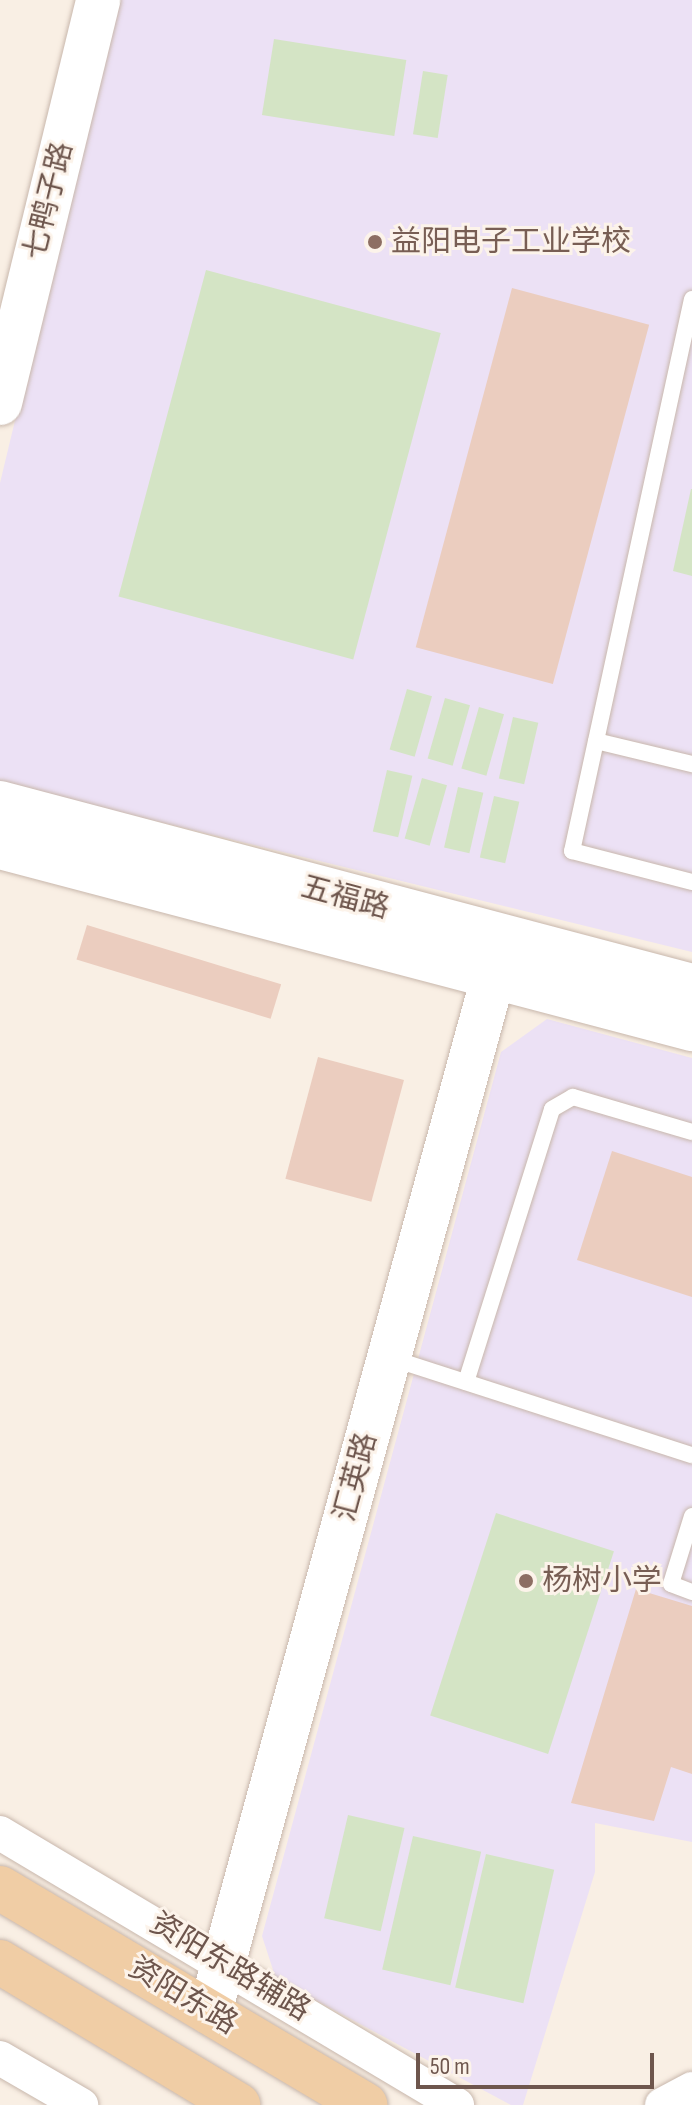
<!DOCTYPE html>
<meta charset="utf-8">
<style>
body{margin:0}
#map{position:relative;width:692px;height:2105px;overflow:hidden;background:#f9efe4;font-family:"Sofia Sans Condensed","Noto Sans SC",sans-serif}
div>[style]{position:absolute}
.education>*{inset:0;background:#ece1f5}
.green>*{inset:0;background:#d4e4c5;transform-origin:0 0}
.building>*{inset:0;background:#ebcdbf;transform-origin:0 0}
.roads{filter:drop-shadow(0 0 2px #c8b7ac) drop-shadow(0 0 2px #c8b7ac)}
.lane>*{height:16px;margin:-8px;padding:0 8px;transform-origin:8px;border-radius:8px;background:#fff}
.street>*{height:34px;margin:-17px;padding:0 17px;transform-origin:17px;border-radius:17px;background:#fff}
.secondary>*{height:44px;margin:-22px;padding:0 22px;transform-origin:22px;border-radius:22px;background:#fff}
.primary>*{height:44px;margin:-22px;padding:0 22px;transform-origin:22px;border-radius:22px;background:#f0cda5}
.dots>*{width:22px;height:22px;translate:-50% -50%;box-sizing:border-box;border:4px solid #fcf3ea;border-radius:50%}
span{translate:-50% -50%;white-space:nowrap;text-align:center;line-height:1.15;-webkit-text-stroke:6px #fcf3ea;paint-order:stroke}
.street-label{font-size:30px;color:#6e564d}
.education-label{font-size:30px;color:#785e54}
.left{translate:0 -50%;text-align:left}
.scale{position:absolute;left:416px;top:2053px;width:238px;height:36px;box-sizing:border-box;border:4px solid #6e564d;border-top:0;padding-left:10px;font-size:24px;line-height:28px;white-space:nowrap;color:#6e564d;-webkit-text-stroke:6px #fcf3ea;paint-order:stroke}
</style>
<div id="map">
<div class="education">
<div style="clip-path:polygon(116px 0,692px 0,692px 952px,0 783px,0 483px)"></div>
<div style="clip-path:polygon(547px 1019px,692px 1058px,692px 1842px,595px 1823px,595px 1872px,523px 2105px,511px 2105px,276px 1979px,262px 1936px,501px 1052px)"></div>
</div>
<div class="green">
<div style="left:274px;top:39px;width:134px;height:77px;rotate:9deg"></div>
<div style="left:423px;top:71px;width:25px;height:64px;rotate:9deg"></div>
<div style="left:206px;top:270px;width:243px;height:338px;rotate:15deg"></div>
<div style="clip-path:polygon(691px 489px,692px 489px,692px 576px,673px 571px)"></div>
<div style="left:407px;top:689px;width:26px;height:63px;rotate:16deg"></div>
<div style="left:445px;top:698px;width:26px;height:63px;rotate:16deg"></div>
<div style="left:479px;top:707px;width:26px;height:64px;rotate:16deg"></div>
<div style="left:513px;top:717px;width:26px;height:63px;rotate:13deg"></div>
<div style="left:387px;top:770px;width:26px;height:63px;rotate:13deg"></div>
<div style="left:422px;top:778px;width:26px;height:63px;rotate:16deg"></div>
<div style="left:458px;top:787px;width:26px;height:62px;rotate:13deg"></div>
<div style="left:494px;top:796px;width:26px;height:63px;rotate:13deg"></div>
<div style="left:496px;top:1513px;width:124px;height:213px;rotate:18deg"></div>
<div style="left:348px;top:1815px;width:58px;height:106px;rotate:13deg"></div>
<div style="left:413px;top:1836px;width:70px;height:137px;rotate:13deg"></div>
<div style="left:486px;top:1854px;width:70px;height:137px;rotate:13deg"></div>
</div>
<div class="building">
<div style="left:512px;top:288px;width:142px;height:372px;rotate:15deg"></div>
<div style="left:87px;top:925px;width:203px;height:36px;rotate:17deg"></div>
<div style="left:318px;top:1057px;width:89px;height:126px;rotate:15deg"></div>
<div style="clip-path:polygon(612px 1151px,692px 1177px,692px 1297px,577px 1260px)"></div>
<div style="clip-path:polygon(636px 1589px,692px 1606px,692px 1774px,671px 1767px,654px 1821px,571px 1803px)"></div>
</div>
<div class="roads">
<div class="lane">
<div style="left:692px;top:299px;width:565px;rotate:102.26deg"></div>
<div style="left:572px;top:851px;width:124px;rotate:14.5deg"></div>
<div style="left:596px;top:741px;width:99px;rotate:13.5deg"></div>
<div style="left:391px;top:1358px;width:316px;rotate:17.9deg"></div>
<div style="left:466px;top:1382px;width:286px;rotate:-72.5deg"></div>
<div style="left:552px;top:1109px;width:24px;rotate:-30deg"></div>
<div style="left:573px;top:1097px;width:124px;rotate:16.4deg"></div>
<div style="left:692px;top:1516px;width:71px;rotate:107.2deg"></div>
<div style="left:671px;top:1584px;width:22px;rotate:21deg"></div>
</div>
<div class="street">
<div style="left:0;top:1833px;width:532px;rotate:30.76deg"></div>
<div style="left:0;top:2058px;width:94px;rotate:30.1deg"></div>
<div style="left:662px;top:2105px;width:34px;rotate:-28deg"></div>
</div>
<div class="secondary">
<div style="left:0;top:403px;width:415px;rotate:-76.3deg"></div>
<div style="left:0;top:803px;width:716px;rotate:14.81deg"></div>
<div style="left:0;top:847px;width:716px;rotate:14.74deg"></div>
<div style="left:210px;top:2012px;width:1110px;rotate:-74.7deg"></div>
</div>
<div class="primary">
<div style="left:0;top:1888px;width:425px;rotate:30.7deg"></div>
<div style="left:0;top:1962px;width:278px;rotate:31deg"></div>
</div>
</div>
<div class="dots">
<div style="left:375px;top:242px;background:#8d6e63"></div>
<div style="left:526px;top:1581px;background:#8d6e63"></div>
</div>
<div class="street-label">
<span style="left:49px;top:201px;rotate:-76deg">七鸭子路</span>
<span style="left:345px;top:898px;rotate:15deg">五福路</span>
<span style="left:356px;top:1477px;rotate:-75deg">汇英路</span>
<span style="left:230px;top:1967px;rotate:31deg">资阳东路辅路</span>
<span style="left:183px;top:1996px;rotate:31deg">资阳东路</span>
</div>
<div class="education-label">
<span class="left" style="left:391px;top:242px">益阳电子工业学校</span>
<span class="left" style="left:542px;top:1581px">杨树小学</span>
</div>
<div class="scale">50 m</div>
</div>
